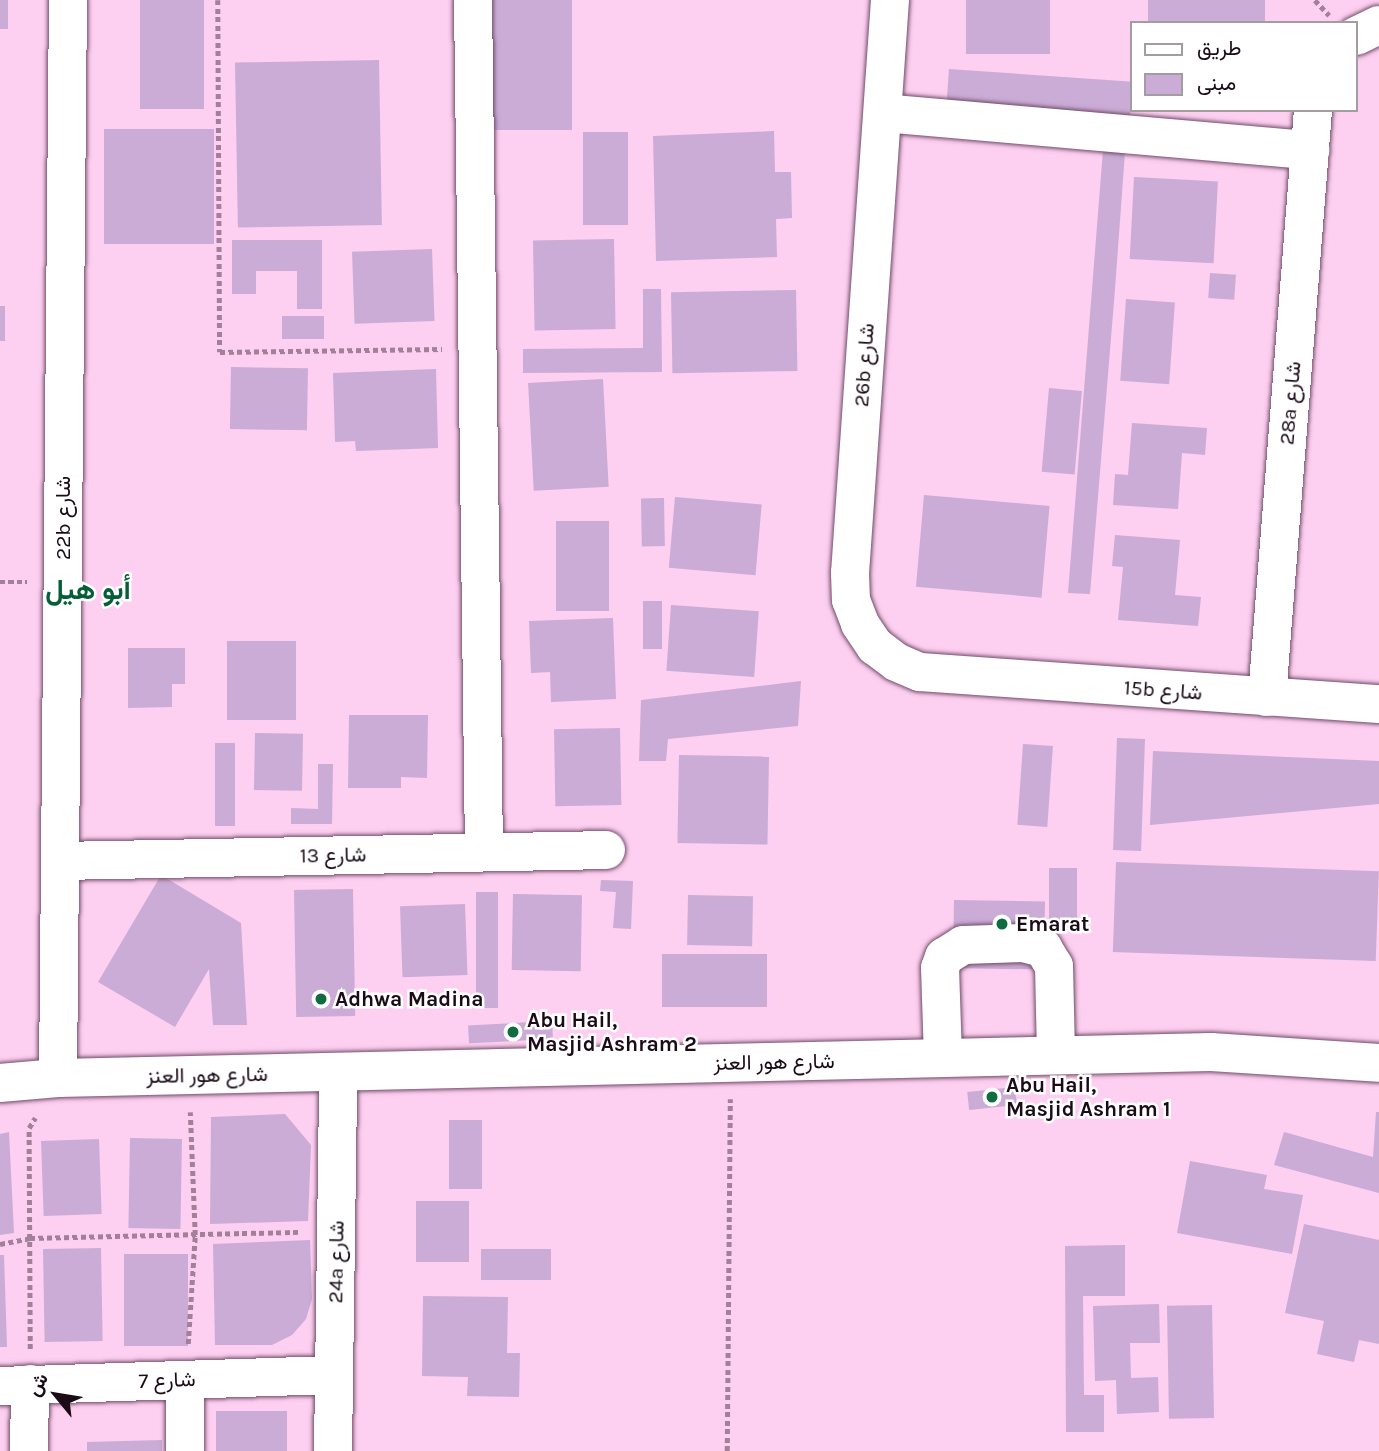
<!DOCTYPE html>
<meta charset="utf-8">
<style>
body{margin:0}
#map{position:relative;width:1379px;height:1451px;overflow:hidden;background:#fdcff0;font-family:Karla,Vazirmatn,sans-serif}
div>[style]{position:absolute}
.building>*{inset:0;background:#caacd6;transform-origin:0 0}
.path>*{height:4.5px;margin-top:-2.25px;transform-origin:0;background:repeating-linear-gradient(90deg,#a28099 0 5px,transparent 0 8.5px)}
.roads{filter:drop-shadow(0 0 2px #724b68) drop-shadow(0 0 2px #724b68)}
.minor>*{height:38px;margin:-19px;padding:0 19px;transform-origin:19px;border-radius:19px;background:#fff}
.dots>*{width:19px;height:19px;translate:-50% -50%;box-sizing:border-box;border:4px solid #fff;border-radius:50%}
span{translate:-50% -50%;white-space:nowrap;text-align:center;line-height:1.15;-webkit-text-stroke:5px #fff;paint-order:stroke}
.street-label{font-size:21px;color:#1a0b17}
.poi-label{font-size:21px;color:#1a0b17;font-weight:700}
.left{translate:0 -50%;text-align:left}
.district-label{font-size:28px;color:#065e37;font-weight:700}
.legend{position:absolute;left:1130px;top:21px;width:228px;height:91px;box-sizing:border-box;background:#fff;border:2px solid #a39da2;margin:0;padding:9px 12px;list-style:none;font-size:21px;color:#1a0b17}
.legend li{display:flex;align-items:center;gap:14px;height:35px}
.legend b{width:35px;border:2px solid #a39da2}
.north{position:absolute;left:21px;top:1360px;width:70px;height:70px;-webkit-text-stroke:5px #fff;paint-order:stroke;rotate:300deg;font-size:19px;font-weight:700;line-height:28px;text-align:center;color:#1a0b17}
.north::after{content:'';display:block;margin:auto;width:24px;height:32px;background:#1a0b17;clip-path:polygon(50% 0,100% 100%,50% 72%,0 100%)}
</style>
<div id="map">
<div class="building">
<div style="left:0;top:0;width:8px;height:29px"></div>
<div style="left:140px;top:0;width:64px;height:109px"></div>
<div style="left:492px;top:0;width:80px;height:130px"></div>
<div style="left:966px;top:0;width:84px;height:54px"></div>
<div style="left:1148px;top:0;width:117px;height:23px"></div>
<div style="left:379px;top:60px;width:165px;height:144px;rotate:89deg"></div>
<div style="left:949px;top:69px;width:184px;height:37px;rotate:4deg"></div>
<div style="left:214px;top:129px;width:115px;height:110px;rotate:90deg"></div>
<div style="clip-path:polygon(774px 131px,775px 172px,791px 172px,792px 218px,776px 219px,777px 257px,656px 261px,653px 136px)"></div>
<div style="left:628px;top:132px;width:93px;height:45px;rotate:90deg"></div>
<div style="clip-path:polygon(1103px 150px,1125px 152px,1115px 289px,1090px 594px,1068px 593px)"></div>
<div style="left:1134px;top:177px;width:84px;height:82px;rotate:3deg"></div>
<div style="left:614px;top:239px;width:90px;height:81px;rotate:89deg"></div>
<div style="clip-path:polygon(232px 240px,322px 240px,322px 309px,297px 309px,297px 271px,256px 271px,256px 294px,232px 294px)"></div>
<div style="left:432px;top:249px;width:72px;height:80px;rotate:88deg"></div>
<div style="left:1210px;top:273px;width:26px;height:25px;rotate:4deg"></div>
<div style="clip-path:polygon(643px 289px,661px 289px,662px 372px,523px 373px,523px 349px,643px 348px)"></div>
<div style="left:796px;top:290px;width:81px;height:125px;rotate:89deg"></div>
<div style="left:1126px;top:299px;width:49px;height:82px;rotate:4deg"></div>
<div style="left:0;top:306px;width:5px;height:35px"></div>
<div style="left:282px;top:316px;width:42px;height:23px"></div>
<div style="left:231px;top:367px;width:77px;height:62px;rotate:1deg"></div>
<div style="clip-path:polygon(436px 369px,438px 448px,356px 451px,355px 441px,335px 442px,333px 373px)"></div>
<div style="left:603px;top:379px;width:108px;height:75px;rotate:87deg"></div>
<div style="left:1049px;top:388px;width:33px;height:84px;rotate:5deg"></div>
<div style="clip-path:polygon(1132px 423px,1207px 428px,1205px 455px,1182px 453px,1178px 509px,1113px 505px,1115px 474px,1128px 475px)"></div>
<div style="left:924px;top:495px;width:126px;height:92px;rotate:5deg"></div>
<div style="left:675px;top:497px;width:87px;height:71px;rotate:5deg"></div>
<div style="left:664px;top:498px;width:48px;height:23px;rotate:89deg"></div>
<div style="left:609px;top:521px;width:90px;height:53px;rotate:90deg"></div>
<div style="clip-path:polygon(1115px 535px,1180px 540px,1175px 595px,1201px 597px,1198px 626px,1118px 620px,1123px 567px,1112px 566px)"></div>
<div style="left:643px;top:601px;width:19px;height:48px"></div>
<div style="left:671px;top:605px;width:88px;height:66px;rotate:4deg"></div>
<div style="clip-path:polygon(613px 618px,616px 699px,551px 702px,550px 672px,531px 673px,529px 621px)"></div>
<div style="left:296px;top:641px;width:79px;height:69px;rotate:90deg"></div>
<div style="clip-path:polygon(128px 648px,185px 648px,185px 684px,172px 684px,172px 707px,128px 708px)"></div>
<div style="clip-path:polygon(801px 681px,798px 726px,668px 739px,666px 761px,639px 761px,641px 700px)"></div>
<div style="clip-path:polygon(349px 715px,428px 715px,427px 778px,401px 777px,401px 788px,348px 788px)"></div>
<div style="left:620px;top:728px;width:77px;height:66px;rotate:89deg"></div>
<div style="left:255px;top:733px;width:48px;height:57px;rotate:1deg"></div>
<div style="left:1117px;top:738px;width:28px;height:112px;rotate:2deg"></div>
<div style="left:215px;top:743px;width:20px;height:83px"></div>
<div style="left:1023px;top:744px;width:30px;height:81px;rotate:4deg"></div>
<div style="clip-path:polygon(1153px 751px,1379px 761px,1379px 804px,1150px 825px)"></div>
<div style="left:679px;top:755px;width:90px;height:88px;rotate:1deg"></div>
<div style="clip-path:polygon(318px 764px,333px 764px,332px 824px,291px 824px,291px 808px,318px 809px)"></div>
<div style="left:1116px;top:862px;width:263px;height:90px;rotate:2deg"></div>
<div style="left:1049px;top:868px;width:28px;height:57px"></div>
<div style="clip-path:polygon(161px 875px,241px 923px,247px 1025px,213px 1025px,209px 969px,175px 1027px,98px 982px)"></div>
<div style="clip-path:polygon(601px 880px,633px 881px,631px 929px,613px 928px,616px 892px,600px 891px)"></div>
<div style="left:353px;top:889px;width:127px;height:59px;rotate:89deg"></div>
<div style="left:476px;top:892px;width:22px;height:116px"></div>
<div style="left:513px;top:894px;width:69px;height:76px;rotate:1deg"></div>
<div style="left:688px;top:895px;width:65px;height:50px;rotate:1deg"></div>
<div style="left:954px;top:900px;width:91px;height:68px;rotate:1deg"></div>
<div style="left:465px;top:904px;width:71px;height:65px;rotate:88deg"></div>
<div style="left:767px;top:954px;width:53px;height:105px;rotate:90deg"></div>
<div style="left:552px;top:1021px;width:18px;height:84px;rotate:87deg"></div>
<div style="left:1015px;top:1087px;width:18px;height:48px;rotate:84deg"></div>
<div style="clip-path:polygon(1376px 1112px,1379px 1112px,1379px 1193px,1274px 1165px,1284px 1132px,1373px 1157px)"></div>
<div style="clip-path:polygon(285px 1114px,311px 1145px,308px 1221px,210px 1224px,211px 1117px)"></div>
<div style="left:449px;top:1120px;width:33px;height:69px"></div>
<div style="clip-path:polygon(9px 1132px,14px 1233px,0 1235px,0 1134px)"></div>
<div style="left:130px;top:1138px;width:52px;height:90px;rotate:1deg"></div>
<div style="left:99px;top:1139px;width:75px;height:58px;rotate:88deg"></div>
<div style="clip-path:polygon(1190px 1161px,1267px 1175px,1264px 1189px,1303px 1195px,1292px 1254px,1177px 1233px)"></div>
<div style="left:416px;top:1201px;width:53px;height:61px"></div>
<div style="clip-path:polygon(1304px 1224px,1379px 1240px,1379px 1344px,1359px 1340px,1354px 1362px,1317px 1354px,1324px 1321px,1285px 1313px)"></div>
<div style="clip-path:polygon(310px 1240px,312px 1299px,306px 1319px,292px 1335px,272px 1345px,215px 1345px,213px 1244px)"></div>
<div style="clip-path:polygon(1125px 1245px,1125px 1296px,1083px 1296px,1084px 1395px,1104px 1395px,1104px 1432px,1066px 1432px,1065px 1246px)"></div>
<div style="left:101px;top:1248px;width:93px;height:58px;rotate:89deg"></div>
<div style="left:551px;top:1249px;width:31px;height:70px;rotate:90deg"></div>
<div style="left:124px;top:1254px;width:64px;height:92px"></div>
<div style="clip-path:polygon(0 1255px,4px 1255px,7px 1347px,0 1347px)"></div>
<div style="clip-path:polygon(423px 1296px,508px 1297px,507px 1353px,520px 1353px,519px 1397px,467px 1396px,468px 1377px,422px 1376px)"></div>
<div style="clip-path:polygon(1159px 1304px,1160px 1343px,1130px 1343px,1131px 1378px,1158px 1377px,1159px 1412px,1117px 1414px,1116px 1380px,1095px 1381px,1093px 1306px)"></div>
<div style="left:1212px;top:1305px;width:113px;height:45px;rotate:89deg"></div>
<div style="left:216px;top:1411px;width:71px;height:40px"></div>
<div style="clip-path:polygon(162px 1440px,162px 1451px,87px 1451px,87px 1442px)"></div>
</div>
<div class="path">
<div style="left:218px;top:0;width:352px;rotate:89.7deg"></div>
<div style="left:220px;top:352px;width:222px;rotate:-0.8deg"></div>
<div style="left:1315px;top:0;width:21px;rotate:47deg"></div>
<div style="left:0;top:582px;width:27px"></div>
<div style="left:0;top:1244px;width:31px;rotate:-11deg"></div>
<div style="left:30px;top:1238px;width:270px;rotate:-1.3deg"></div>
<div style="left:188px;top:1344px;width:109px;rotate:-86.3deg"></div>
<div style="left:195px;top:1235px;width:123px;rotate:-92.3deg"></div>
<div style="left:30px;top:1349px;width:221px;rotate:-90.3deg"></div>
<div style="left:29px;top:1128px;width:12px;rotate:-59deg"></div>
<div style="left:727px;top:1451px;width:352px;rotate:-89.5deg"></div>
</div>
<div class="roads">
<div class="minor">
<div style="left:473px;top:0;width:852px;rotate:89.26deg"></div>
<div style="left:890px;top:0;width:574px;rotate:93.99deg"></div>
<div style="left:850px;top:573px;width:27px;rotate:88deg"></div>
<div style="left:851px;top:600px;width:26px;rotate:69deg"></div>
<div style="left:860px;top:624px;width:27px;rotate:56deg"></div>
<div style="left:875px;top:646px;width:26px;rotate:37deg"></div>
<div style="left:896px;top:662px;width:26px;rotate:23deg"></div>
<div style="left:920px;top:672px;width:460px;rotate:4deg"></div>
<div style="left:1356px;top:36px;width:25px;rotate:-26deg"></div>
<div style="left:883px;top:113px;width:429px;rotate:5deg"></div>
<div style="left:1267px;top:697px;width:589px;rotate:-85.52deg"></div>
<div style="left:60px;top:861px;width:546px;rotate:-1.15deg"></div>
<div style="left:943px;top:1058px;width:90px;rotate:-91.9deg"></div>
<div style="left:940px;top:968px;width:12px;rotate:-70deg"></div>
<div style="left:944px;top:957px;width:22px;rotate:-32deg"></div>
<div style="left:963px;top:945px;width:60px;rotate:-1.9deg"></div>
<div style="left:1023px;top:943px;width:21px;rotate:14deg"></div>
<div style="left:1043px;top:948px;width:21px;rotate:59deg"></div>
<div style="left:1054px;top:966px;width:89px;rotate:88.7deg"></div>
<div style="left:58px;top:1078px;width:1078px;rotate:-89.47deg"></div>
<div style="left:0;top:1083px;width:58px;rotate:-4.9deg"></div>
<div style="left:58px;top:1078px;width:1153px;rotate:-1.29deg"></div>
<div style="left:1211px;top:1052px;width:168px;rotate:3.7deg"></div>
<div style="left:0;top:1386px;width:334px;rotate:-1.9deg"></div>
<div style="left:29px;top:1451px;width:67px;rotate:-89.1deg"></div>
<div style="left:185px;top:1451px;width:71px;rotate:-90deg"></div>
<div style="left:333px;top:1451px;width:379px;rotate:-89.2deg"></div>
</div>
</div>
<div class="dots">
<div style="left:1002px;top:924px;background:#0f6c41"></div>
<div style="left:321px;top:999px;background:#0f6c41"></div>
<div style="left:513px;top:1032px;background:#0f6c41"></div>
<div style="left:992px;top:1097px;background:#0f6c41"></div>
</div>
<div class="street-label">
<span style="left:864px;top:365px;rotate:-86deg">26b شارع</span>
<span style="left:1290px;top:403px;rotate:-85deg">28a شارع</span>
<span style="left:63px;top:518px;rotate:-90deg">22b شارع</span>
<span style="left:1163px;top:690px;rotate:4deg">15b شارع</span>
<span style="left:333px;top:855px;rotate:-1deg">شارع 13</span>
<span style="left:774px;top:1062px;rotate:-1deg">شارع هور العنز</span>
<span style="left:207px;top:1075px;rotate:-1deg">شارع هور العنز</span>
<span style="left:336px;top:1262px;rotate:-89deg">24a شارع</span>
<span style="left:167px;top:1380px;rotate:-2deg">شارع 7</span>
</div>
<div class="poi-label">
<span class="left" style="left:1016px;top:924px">Emarat</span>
<span class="left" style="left:335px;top:999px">Adhwa Madina</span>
<span class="left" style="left:527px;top:1032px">Abu Hail,<br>Masjid Ashram 2</span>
<span class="left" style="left:1006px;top:1097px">Abu Hail,<br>Masjid Ashram 1</span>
</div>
<div class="district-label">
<span style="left:88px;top:590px">أبو هيل</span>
</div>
<ul class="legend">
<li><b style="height:9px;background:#fff"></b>طريق</li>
<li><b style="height:19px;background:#caacd6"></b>مبنى</li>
</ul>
<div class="north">ش</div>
</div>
